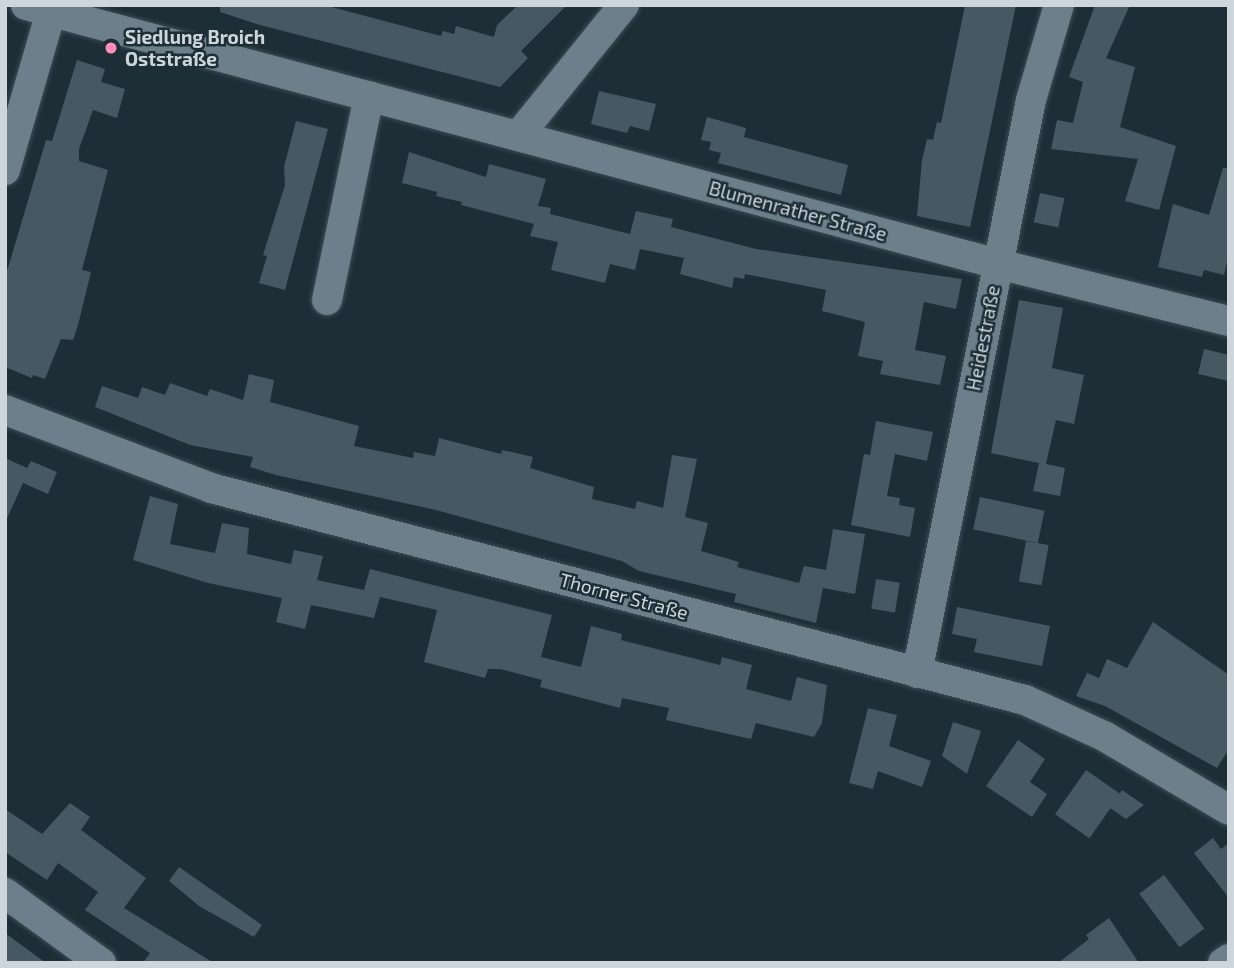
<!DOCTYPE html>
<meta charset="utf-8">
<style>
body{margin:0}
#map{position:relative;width:1234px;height:968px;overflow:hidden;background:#1e2e37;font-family:"Exo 2",sans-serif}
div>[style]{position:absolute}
.building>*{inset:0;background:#465862;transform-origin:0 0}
.roads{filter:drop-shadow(0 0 2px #3d4c53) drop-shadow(0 0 2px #3d4c53)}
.minor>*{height:30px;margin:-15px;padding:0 15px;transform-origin:15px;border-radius:15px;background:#6d7f8a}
.dots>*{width:19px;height:19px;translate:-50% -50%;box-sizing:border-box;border:4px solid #1e2e37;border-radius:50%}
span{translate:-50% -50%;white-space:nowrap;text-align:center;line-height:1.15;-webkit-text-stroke:5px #1e2e37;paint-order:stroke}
.poi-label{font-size:19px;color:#ccd6dc;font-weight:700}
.left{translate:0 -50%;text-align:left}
.street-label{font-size:19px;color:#ccd6dc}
.frame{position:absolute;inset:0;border:7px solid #ccd6dc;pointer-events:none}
</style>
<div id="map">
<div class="building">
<div style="clip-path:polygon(220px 5px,324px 5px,441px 36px,443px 31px,454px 34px,456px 26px,494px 37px,497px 25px,518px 5px,567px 5px,521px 51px,528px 58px,500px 87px,260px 25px,220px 12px)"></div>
<div style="clip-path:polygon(965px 5px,1016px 5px,970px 227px,917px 216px,922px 160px,927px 139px,933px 140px,937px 122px,941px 123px)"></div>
<div style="clip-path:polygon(1095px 5px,1130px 5px,1106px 58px,1135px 67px,1120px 127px,1176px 146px,1159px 210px,1125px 201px,1138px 159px,1051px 149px,1057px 120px,1073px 123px,1083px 82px,1069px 77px)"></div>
<div style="clip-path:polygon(77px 60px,105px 69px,101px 82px,125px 89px,117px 118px,93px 110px,79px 149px,79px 161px,108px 170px,82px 270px,91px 272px,78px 325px,73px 340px,61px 339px,45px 379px,33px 375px,32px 378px,5px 367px,5px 278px,46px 140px,52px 141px)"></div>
<div style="clip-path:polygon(599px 91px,656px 104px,649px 131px,630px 126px,627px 133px,591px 124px)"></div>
<div style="clip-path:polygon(707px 117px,746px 128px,744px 137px,848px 165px,841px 195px,718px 163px,721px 153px,709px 150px,711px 142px,701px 140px)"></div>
<div style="clip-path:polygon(296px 121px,328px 129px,285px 290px,259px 283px,267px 256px,263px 255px,285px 185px,284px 167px)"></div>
<div style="clip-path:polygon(409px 152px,486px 177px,489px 164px,546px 179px,538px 206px,551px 208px,550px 214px,630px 234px,636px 211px,673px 219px,671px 227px,756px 249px,962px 279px,956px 309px,924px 302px,915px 350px,946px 356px,940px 385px,880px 374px,883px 361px,858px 356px,865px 322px,822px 311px,826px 290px,745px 274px,744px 279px,734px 277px,732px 288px,680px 274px,684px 258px,640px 249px,635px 270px,610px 264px,605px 283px,551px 270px,558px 242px,530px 236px,534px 224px,461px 205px,462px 202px,436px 196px,437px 192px,402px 183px)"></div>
<div style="clip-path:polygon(1223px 168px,1229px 168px,1229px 253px,1224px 275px,1204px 270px,1202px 277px,1158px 267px,1173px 204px,1209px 215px)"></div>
<div style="left:1040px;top:193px;width:25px;height:30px;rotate:12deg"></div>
<div style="clip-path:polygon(1019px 300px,1063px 308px,1052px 368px,1084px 375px,1074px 424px,1056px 420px,1046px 464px,1065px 468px,1060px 496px,1033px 491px,1039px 463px,991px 453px)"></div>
<div style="clip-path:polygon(1204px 349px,1229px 355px,1229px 381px,1198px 374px)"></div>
<div style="clip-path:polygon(249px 374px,274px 380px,270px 402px,359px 426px,354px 446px,413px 458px,414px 452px,435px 456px,439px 438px,501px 454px,502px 450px,533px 457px,530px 468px,594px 487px,592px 499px,635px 509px,637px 501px,663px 508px,672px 455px,697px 459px,685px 517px,708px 523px,701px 551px,739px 562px,737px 567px,799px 583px,804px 566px,826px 570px,833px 529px,865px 534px,855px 594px,823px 588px,816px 623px,734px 602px,736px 594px,639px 571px,622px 561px,436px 510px,276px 475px,250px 467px,253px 457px,190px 445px,95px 407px,102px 386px,138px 398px,142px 387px,165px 395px,170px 383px,207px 396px,210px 389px,243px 400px)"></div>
<div style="clip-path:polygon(876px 421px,933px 432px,927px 461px,895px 454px,887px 496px,900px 498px,899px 505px,915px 508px,910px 537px,851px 525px,864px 454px,870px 455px)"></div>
<div style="clip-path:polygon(5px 458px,27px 468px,31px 461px,57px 472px,48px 494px,23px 483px,5px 523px)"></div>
<div style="clip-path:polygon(150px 496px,178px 504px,170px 544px,215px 553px,222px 523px,249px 528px,247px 554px,291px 564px,294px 550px,323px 556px,317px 580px,364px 590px,370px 569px,552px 615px,541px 657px,581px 667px,591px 626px,622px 634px,621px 640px,720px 665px,722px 657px,752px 665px,746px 689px,791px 701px,797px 677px,827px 685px,822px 723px,814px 737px,756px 723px,751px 739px,666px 720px,669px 708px,622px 698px,620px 708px,540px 687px,542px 680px,500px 669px,488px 669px,485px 678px,424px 662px,437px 610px,380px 597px,374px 618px,311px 605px,305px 629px,276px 622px,282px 598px,208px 583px,133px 560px)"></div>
<div style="left:980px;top:497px;width:66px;height:33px;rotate:12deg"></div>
<div style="left:1026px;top:541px;width:23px;height:41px;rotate:10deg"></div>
<div style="left:876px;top:579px;width:24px;height:30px;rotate:9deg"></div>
<div style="clip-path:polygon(957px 607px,1050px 626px,1042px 666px,974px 652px,977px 639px,952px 634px)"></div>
<div style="clip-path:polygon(1153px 622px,1229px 675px,1229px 749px,1217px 768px,1105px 706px,1076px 696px,1087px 673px,1099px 678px,1107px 659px,1127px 668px)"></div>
<div style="clip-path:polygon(868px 708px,897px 715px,889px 746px,931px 761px,922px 787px,878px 771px,873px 789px,849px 783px)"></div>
<div style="clip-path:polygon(953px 722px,981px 731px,967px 774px,942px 756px)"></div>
<div style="clip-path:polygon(1018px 740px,1045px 759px,1030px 782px,1047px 794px,1032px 817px,986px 786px)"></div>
<div style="left:1086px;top:770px;width:42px;height:54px;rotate:35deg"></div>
<div style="clip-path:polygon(1122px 790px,1144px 805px,1126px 819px,1110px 808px)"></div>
<div style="clip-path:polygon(70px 803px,90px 817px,81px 830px,146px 878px,124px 908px,214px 963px,143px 963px,150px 953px,85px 910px,98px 892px,58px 863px,47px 880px,5px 852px,5px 809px,42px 834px)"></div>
<div style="clip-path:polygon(1213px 838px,1221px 849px,1229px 843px,1229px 898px,1194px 853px)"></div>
<div style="clip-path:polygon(179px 867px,262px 925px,254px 937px,199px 906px,169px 881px)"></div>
<div style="left:1164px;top:875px;width:67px;height:31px;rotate:53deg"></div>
<div style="clip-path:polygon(1109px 918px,1139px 963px,1058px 963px,1089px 939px,1086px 935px)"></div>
<div style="clip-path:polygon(5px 933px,46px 963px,5px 963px)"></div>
</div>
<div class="roads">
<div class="minor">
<div style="left:26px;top:5px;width:1006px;rotate:14.92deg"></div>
<div style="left:998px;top:264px;width:238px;rotate:13.9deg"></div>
<div style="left:519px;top:135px;width:167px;rotate:-51.1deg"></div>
<div style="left:5px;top:170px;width:172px;rotate:-73.8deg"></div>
<div style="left:327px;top:300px;width:208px;rotate:-78.4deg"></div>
<div style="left:5px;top:410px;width:220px;rotate:20.7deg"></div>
<div style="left:211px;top:488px;width:841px;rotate:14.6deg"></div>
<div style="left:1025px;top:700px;width:87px;rotate:24.5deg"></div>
<div style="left:1104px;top:736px;width:145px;rotate:30.6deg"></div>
<div style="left:917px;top:673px;width:584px;rotate:-78.75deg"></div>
<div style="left:1031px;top:100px;width:99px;rotate:-73.6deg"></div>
<div style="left:5px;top:893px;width:119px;rotate:36.1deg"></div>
<div style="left:1223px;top:963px;width:7px;rotate:-34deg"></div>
</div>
</div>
<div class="dots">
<div style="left:111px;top:48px;background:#ff8eba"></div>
</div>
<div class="poi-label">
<span class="left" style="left:125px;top:48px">Siedlung Broich<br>Oststraße</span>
</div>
<div class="street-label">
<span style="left:798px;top:211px;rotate:15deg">Blumenrather Straße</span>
<span style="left:983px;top:338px;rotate:-79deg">Heidestraße</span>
<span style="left:624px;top:596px;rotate:15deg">Thorner Straße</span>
</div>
<div class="frame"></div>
</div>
